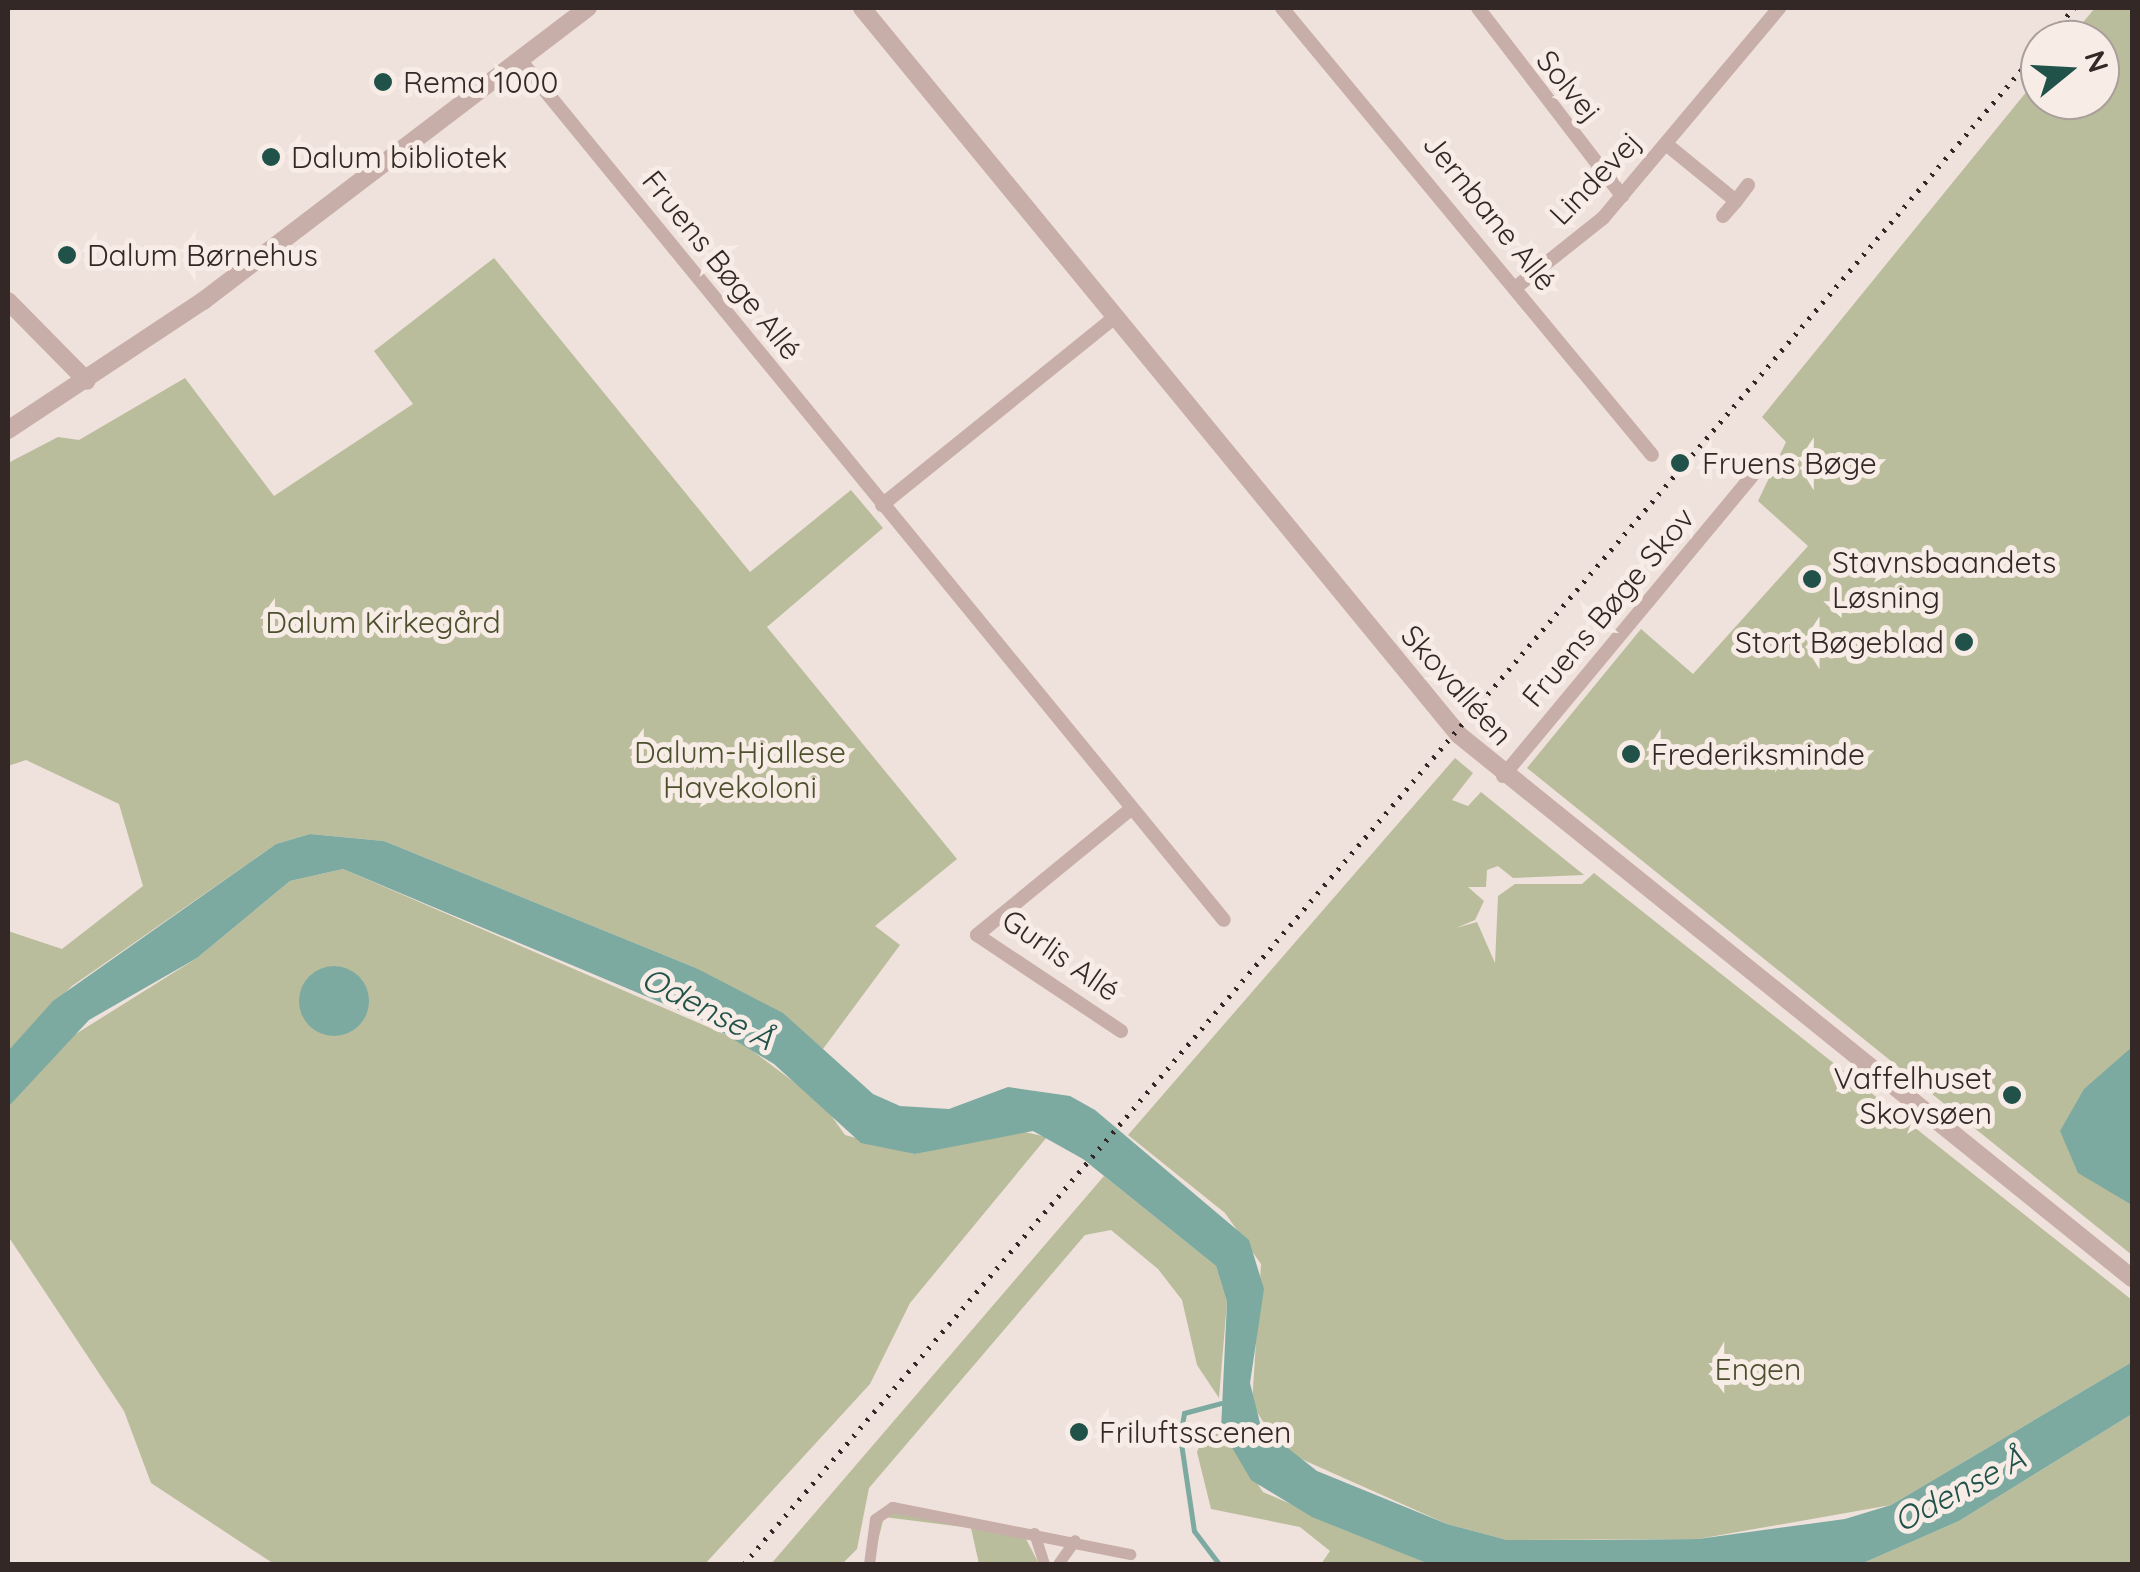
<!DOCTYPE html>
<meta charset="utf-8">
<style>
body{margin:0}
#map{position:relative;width:2140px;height:1572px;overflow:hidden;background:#efe1db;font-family:Quicksand,sans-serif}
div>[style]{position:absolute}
.green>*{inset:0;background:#babd9c}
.water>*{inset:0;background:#7caaa1}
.round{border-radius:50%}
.stream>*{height:5px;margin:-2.5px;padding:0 2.5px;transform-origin:2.5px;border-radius:2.5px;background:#7caaa1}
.pedestrian>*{height:11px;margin:-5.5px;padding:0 5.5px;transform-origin:5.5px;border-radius:5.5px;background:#c7aea8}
.minor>*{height:14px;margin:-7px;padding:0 7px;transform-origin:7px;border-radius:7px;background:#c7aea8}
.tertiary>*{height:18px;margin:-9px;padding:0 9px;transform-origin:9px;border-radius:9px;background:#c7aea8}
.rail>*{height:5px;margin-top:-2.5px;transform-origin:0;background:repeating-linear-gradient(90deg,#342827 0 2.5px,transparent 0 10.5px)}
.dots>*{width:28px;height:28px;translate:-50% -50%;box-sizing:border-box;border:5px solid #f8ece7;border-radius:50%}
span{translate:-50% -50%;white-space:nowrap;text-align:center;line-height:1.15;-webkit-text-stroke:10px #f8ece7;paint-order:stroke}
.poi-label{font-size:30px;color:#342827}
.left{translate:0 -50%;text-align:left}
.right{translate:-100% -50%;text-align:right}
.street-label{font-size:30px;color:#342827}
.park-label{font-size:30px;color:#4c502d}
.water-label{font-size:32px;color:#205249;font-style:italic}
.frame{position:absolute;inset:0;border:10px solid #342827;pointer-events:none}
.north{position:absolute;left:2020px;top:20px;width:100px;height:100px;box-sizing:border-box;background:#f8ece7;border:2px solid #aa9e9a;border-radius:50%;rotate:72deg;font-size:28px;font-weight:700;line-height:40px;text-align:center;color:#342827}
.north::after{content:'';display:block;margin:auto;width:35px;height:45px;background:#205249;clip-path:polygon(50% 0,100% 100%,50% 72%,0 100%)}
</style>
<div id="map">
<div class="green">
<div style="clip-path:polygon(2095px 8px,2132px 8px,2132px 1255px,1527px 768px,1641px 629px,1693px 674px,1808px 546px,1758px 501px,1786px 442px,1762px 417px,2040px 75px,2040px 100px,2100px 100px,2100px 40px,2068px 40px)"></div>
<div style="clip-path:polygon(494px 258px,750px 572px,851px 490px,883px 528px,767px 627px,957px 859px,875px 926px,900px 945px,823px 1049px,696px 968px,384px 841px,310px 834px,276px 844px,72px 986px,8px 1051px,8px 931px,62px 949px,143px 886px,119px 804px,26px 760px,8px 766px,8px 463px,58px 437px,79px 440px,185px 378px,274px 496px,413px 404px,374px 351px)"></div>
<div style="clip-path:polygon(1455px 758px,1473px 773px,1452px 800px,1468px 806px,1481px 792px,1584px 875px,1513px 878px,1498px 866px,1487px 870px,1486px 887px,1468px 887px,1484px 901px,1475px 920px,1456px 928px,1477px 922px,1495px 963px,1498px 896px,1515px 884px,1582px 884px,1594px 873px,2132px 1300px,2132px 1362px,1891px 1505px,1698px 1539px,1507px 1540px,1447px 1524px,1281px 1450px,1252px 1404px,1261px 1264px,1225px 1213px,1128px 1135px)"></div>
<div style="clip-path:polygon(343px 869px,738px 1040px,823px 1104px,845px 1135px,915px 1154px,1020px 1131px,1047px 1137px,910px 1303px,870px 1384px,705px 1564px,274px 1564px,151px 1483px,124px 1411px,8px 1236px,8px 1107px,55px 1047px,197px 958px,290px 881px)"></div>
<div style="clip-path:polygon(1104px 1176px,1216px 1266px,1227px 1302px,1219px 1398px,1197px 1365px,1182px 1300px,1158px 1269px,1111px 1230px,1085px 1235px,869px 1488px,857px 1549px,842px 1564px,771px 1564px)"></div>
<div style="clip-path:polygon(2132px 1414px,2132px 1564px,1861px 1564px,1959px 1521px)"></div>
<div style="clip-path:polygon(1221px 1429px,1263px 1492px,1429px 1564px,1321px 1564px,1330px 1551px,1300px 1527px,1211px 1509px,1197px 1452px,1204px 1435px)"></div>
<div style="clip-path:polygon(899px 1511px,1025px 1537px,1039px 1564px,979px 1564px,971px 1528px,884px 1517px,872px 1564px,878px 1525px,881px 1518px)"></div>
</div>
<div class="water">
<div style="clip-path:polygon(310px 834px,384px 841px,696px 968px,783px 1013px,873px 1094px,900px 1106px,949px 1109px,1008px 1087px,1070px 1096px,1095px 1110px,1249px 1240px,1264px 1289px,1250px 1383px,1261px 1427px,1317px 1471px,1447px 1524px,1507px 1540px,1601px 1540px,1698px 1539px,1845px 1519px,1891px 1505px,2132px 1362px,2132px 1414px,1959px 1521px,1861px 1564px,1429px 1564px,1312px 1517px,1251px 1480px,1221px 1429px,1227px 1302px,1216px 1266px,1083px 1159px,1033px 1131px,915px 1154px,861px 1143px,774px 1064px,700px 1019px,343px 869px,290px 881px,197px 958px,89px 1020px,8px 1107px,8px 1051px,53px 1001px,276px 844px)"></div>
<div class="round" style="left:299px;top:966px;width:70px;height:70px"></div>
<div style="clip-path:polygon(2132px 1047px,2132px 1205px,2078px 1173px,2060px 1131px,2084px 1089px)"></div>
</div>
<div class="stream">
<div style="left:1219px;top:1564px;width:41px;rotate:-127.1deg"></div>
<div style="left:1194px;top:1531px;width:96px;rotate:-98.4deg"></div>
<div style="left:1180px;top:1436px;width:23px;rotate:-80deg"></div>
<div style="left:1184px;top:1413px;width:38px;rotate:-15deg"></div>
</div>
<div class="pedestrian">
<div style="left:1034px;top:1533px;width:33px;rotate:72deg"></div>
<div style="left:869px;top:1564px;width:45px;rotate:-82.4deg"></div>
<div style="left:875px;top:1519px;width:21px;rotate:-35deg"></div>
<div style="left:892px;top:1507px;width:243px;rotate:11.2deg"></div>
<div style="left:1058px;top:1564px;width:29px;rotate:-55deg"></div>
</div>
<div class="minor">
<div style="left:1282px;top:8px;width:580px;rotate:50.38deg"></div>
<div style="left:1478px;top:8px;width:237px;rotate:52.5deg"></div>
<div style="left:520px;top:60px;width:1111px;rotate:50.7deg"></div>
<div style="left:1666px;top:144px;width:90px;rotate:39.2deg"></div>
<div style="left:1736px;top:201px;width:20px;rotate:-53deg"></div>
<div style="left:1723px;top:216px;width:20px;rotate:-49deg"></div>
<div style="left:1515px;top:288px;width:112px;rotate:-38.5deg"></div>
<div style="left:1603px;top:218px;width:274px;rotate:-50deg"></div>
<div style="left:882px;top:505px;width:299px;rotate:-38.9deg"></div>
<div style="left:1503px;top:776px;width:395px;rotate:-50.3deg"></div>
<div style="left:1121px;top:1031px;width:173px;rotate:-146.3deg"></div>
<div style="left:977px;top:935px;width:199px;rotate:-39.3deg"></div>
</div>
<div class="tertiary">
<div style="left:862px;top:8px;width:941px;rotate:50.61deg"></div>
<div style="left:1459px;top:735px;width:865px;rotate:38.9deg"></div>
<div style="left:8px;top:301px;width:112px;rotate:45.4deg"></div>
<div style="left:8px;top:430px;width:234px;rotate:-33.5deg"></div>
<div style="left:203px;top:301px;width:484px;rotate:-37.3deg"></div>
</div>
<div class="rail">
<div style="left:2046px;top:40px;width:43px;rotate:-48.8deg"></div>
<div style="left:744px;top:1564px;width:1994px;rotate:-49.47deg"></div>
</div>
<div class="dots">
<div style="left:383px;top:82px;background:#205249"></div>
<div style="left:271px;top:157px;background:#205249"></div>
<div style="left:67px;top:255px;background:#205249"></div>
<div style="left:1680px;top:463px;background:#205249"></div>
<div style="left:1812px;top:579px;background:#205249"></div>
<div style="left:1964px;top:642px;background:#205249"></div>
<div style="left:1631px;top:754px;background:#205249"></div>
<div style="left:2012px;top:1095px;background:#205249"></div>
<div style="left:1079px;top:1432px;background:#205249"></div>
</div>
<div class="poi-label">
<span class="left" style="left:403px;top:82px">Rema 1000</span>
<span class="left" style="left:291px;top:157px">Dalum bibliotek</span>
<span class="left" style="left:87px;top:255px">Dalum Børnehus</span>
<span class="left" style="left:1702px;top:463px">Fruens Bøge</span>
<span class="left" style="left:1832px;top:579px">Stavnsbaandets<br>Løsning</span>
<span class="right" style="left:1944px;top:642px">Stort Bøgeblad</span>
<span class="left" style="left:1651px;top:754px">Frederiksminde</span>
<span class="right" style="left:1992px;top:1095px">Vaffelhuset<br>Skovsøen</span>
<span class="left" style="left:1099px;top:1432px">Friluftsscenen</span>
</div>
<div class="street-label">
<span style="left:1569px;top:86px;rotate:51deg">Solvej</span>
<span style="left:1595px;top:178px;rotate:-46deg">Lindevej</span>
<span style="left:1490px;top:212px;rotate:51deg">Jernbane Allé</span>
<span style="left:722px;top:265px;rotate:51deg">Fruens Bøge Allé</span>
<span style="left:1608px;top:607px;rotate:-50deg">Fruens Bøge Skov</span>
<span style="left:1457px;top:685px;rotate:48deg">Skovalléen</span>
<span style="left:1061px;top:955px;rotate:35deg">Gurlis Allé</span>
</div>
<div class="park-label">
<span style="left:383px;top:622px">Dalum Kirkegård</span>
<span style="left:740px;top:769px">Dalum-Hjallese<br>Havekoloni</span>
<span style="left:1758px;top:1369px">Engen</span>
</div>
<div class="water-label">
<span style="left:708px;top:1008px;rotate:27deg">Odense Å</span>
<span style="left:1959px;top:1489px;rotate:-28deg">Odense Å</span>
</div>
<div class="frame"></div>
<div class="north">N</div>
</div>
